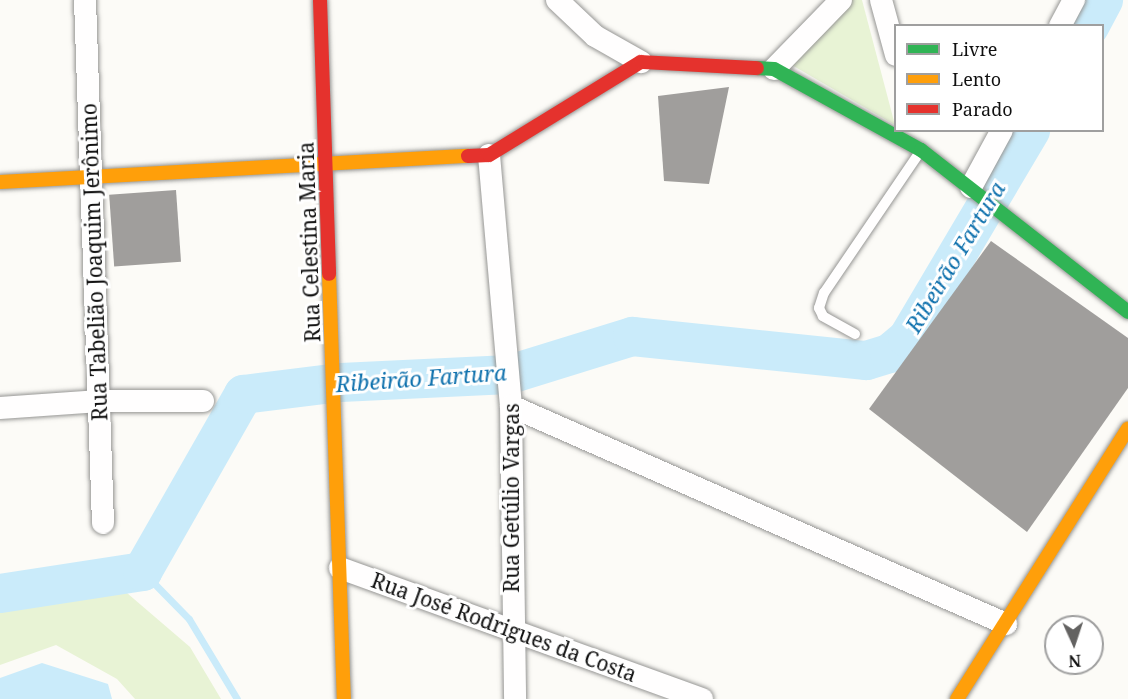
<!DOCTYPE html>
<meta charset="utf-8">
<style>
body{margin:0}
#map{position:relative;width:1128px;height:699px;overflow:hidden;background:#fcfbf7;font-family:"Noto Serif",serif}
div>[style]{position:absolute}
.green>*{inset:0;background:#e8f3d5}
.water>*{inset:0;background:#caebfa}
.stream>*{height:7px;margin:-3.5px;padding:0 3.5px;transform-origin:3.5px;border-radius:3.5px;background:#caebfa}
.river>*{height:39px;margin:-19.5px;padding:0 19.5px;transform-origin:19.5px;border-radius:19.5px;background:#caebfa}
.building>*{inset:0;background:#a09e9c;transform-origin:0 0}
.roads{filter:drop-shadow(0 0 2px #969694) drop-shadow(0 0 2px #969694)}
.lane>*{height:10px;margin:-5px;padding:0 5px;transform-origin:5px;border-radius:5px;background:#fffefe}
.street>*{height:22px;margin:-11px;padding:0 11px;transform-origin:11px;border-radius:11px;background:#fffefe}
.fast>*{height:14px;margin:-7px;padding:0 7px;transform-origin:7px;border-radius:7px;background:#30b455}
.slow>*{height:14px;margin:-7px;padding:0 7px;transform-origin:7px;border-radius:7px;background:#ff9f0a}
.jam>*{height:14px;margin:-7px;padding:0 7px;transform-origin:7px;border-radius:7px;background:#e5322d}
span{translate:-50% -50%;white-space:nowrap;text-align:center;line-height:1.15;-webkit-text-stroke:6px #fff;paint-order:stroke}
.street-label{font-size:21px;color:#101010}
.water-label{font-size:22px;color:#0f71ad;font-style:italic}
.legend{position:absolute;left:894px;top:24px;width:210px;height:108px;box-sizing:border-box;background:#fff;border:2px solid #9f9f9f;margin:0;padding:8px 10px;list-style:none;font-size:18px;color:#101010}
.legend li{display:flex;align-items:center;gap:12px;height:30px}
.legend b{width:30px;border:2px solid #9f9f9f}
.north{position:absolute;left:1044px;top:615px;width:60px;height:60px;box-sizing:border-box;background:#fff;border:2px solid #9f9f9f;border-radius:50%;rotate:177deg;font-size:16px;font-weight:700;line-height:24px;text-align:center;color:#101010}
.north::after{content:'';display:block;margin:auto;width:21px;height:27px;background:#636261;clip-path:polygon(50% 0,100% 100%,50% 72%,0 100%)}
</style>
<div id="map">
<div class="green">
<div style="clip-path:polygon(845px 0,862px 0,895px 125px,785px 61px)"></div>
<div style="clip-path:polygon(127px 593px,190px 647px,221px 699px,135px 699px,117px 679px,56px 645px,0 665px,0 609px)"></div>
</div>
<div class="water">
<div style="clip-path:polygon(42px 663px,108px 684px,112px 699px,0 699px,0 678px)"></div>
</div>
<div class="stream">
<div style="left:142px;top:571px;width:67px;rotate:45.6deg"></div>
<div style="left:189px;top:619px;width:93px;rotate:59deg"></div>
</div>
<div class="river">
<div style="left:1089px;top:26px;width:30px;rotate:-62deg"></div>
<div style="left:0;top:593px;width:144px;rotate:-8.8deg"></div>
<div style="left:142px;top:571px;width:204px;rotate:-60.3deg"></div>
<div style="left:243px;top:394px;width:98px;rotate:-7.1deg"></div>
<div style="left:340px;top:382px;width:169px;rotate:-2.7deg"></div>
<div style="left:509px;top:374px;width:129px;rotate:-17.2deg"></div>
<div style="left:632px;top:336px;width:235px;rotate:5.9deg"></div>
<div style="left:866px;top:360px;width:24px;rotate:-17deg"></div>
<div style="left:889px;top:353px;width:23px;rotate:-40deg"></div>
<div style="left:907px;top:338px;width:242px;rotate:-59.4deg"></div>
</div>
<div class="building">
<div style="clip-path:polygon(729px 87px,709px 184px,664px 181px,658px 96px)"></div>
<div style="left:176px;top:190px;width:72px;height:67px;rotate:86deg"></div>
<div style="clip-path:polygon(991px 241px,1128px 338px,1128px 388px,1027px 532px,869px 409px)"></div>
</div>
<div class="roads">
<div class="lane">
<div style="left:855px;top:334px;width:37px;rotate:-151deg"></div>
<div style="left:823px;top:316px;width:9px;rotate:-117deg"></div>
<div style="left:819px;top:308px;width:16px;rotate:-72deg"></div>
<div style="left:824px;top:293px;width:169px;rotate:-55.8deg"></div>
</div>
<div class="street">
<div style="left:85px;top:0;width:523px;rotate:88.03deg"></div>
<div style="left:557px;top:0;width:52px;rotate:43.5deg"></div>
<div style="left:595px;top:36px;width:53px;rotate:29.5deg"></div>
<div style="left:881px;top:0;width:57px;rotate:74.7deg"></div>
<div style="left:1060px;top:26px;width:30px;rotate:-62deg"></div>
<div style="left:774px;top:69px;width:96px;rotate:-45.8deg"></div>
<div style="left:489px;top:155px;width:252px;rotate:85deg"></div>
<div style="left:511px;top:406px;width:293px;rotate:89.2deg"></div>
<div style="left:971px;top:187px;width:65px;rotate:-61.5deg"></div>
<div style="left:511px;top:406px;width:541px;rotate:23.77deg"></div>
<div style="left:0;top:408px;width:100px;rotate:-4deg"></div>
<div style="left:100px;top:401px;width:103px"></div>
<div style="left:340px;top:568px;width:385px;rotate:19.9deg"></div>
</div>
<div class="fast">
<div style="left:757px;top:68px;width:17px;rotate:3deg"></div>
<div style="left:774px;top:69px;width:168px;rotate:28.9deg"></div>
<div style="left:921px;top:150px;width:263px;rotate:38deg"></div>
</div>
<div class="slow">
<div style="left:0;top:182px;width:469px;rotate:-3.2deg"></div>
<div style="left:329px;top:274px;width:425px;rotate:88deg"></div>
<div style="left:957px;top:699px;width:320px;rotate:-57.7deg"></div>
</div>
<div class="jam">
<div style="left:320px;top:0;width:274px;rotate:88.1deg"></div>
<div style="left:468px;top:156px;width:21px;rotate:-3deg"></div>
<div style="left:489px;top:155px;width:178px;rotate:-31.5deg"></div>
<div style="left:641px;top:62px;width:116px;rotate:3deg"></div>
</div>
</div>
<div class="street-label">
<span style="left:309px;top:242px;rotate:-92deg">Rua Celestina Maria</span>
<span style="left:94px;top:262px;rotate:-92deg">Rua Tabelião Joaquim Jerônimo</span>
<span style="left:511px;top:498px;rotate:-90deg">Rua Getúlio Vargas</span>
<span style="left:504px;top:627px;rotate:20deg">Rua José Rodrigues da Costa</span>
</div>
<div class="water-label">
<span style="left:955px;top:257px;rotate:-59deg">Ribeirão Fartura</span>
<span style="left:421px;top:378px;rotate:-4deg">Ribeirão Fartura</span>
</div>
<ul class="legend">
<li><b style="height:8px;background:#30b455"></b>Livre</li>
<li><b style="height:8px;background:#ff9f0a"></b>Lento</li>
<li><b style="height:8px;background:#e5322d"></b>Parado</li>
</ul>
<div class="north">N</div>
</div>
